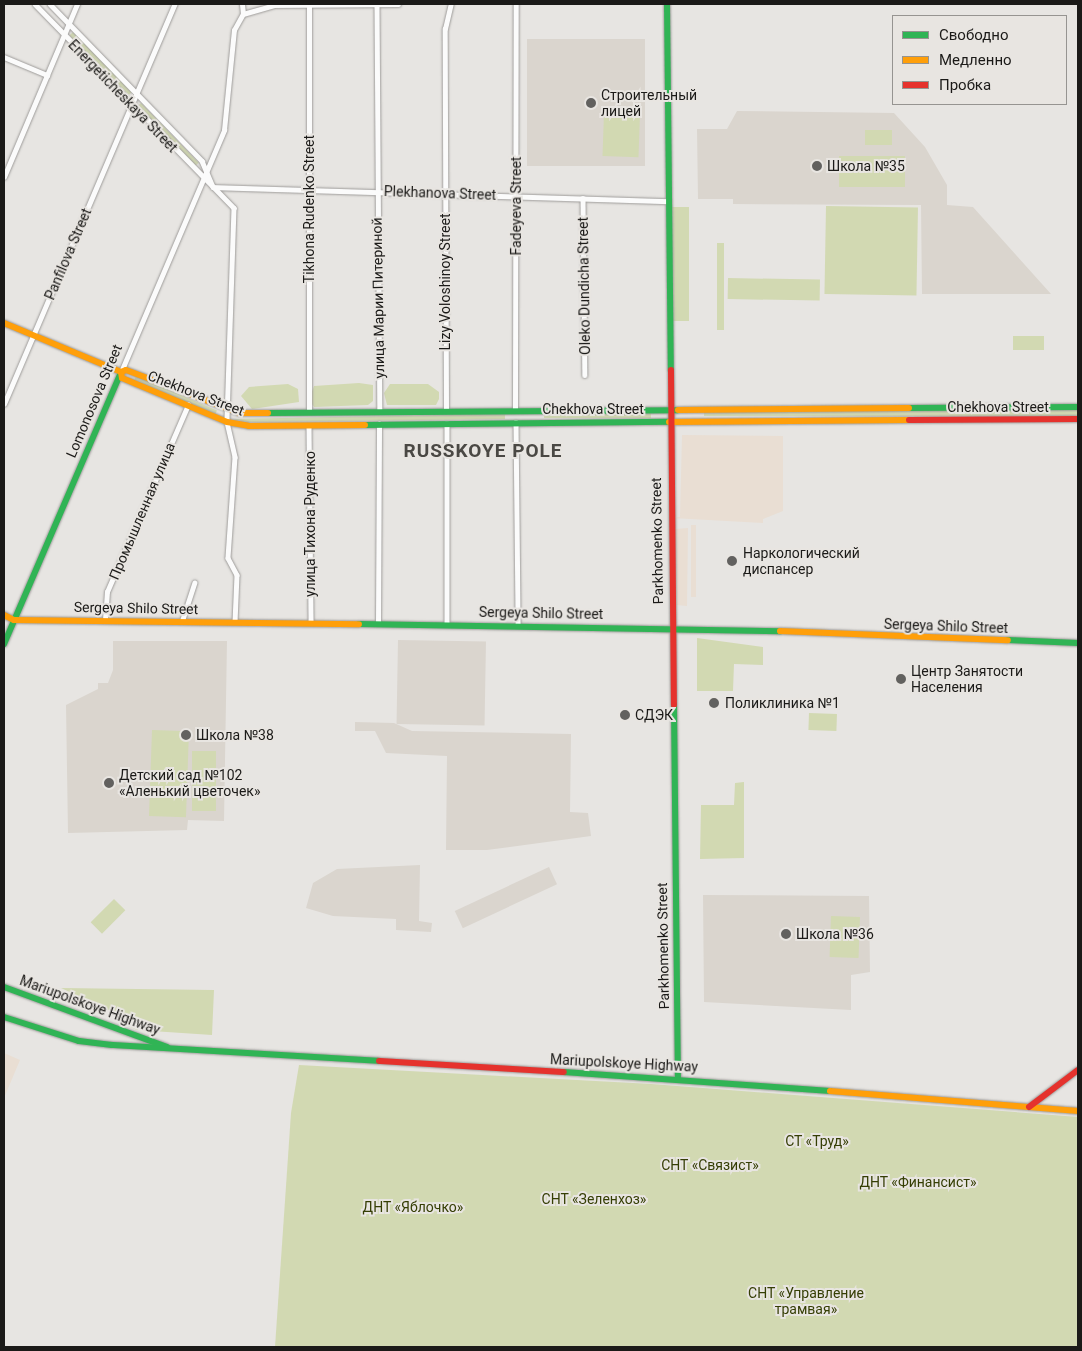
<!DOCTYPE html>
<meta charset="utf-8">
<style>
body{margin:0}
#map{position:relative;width:1082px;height:1351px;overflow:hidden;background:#e7e5e2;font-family:Roboto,sans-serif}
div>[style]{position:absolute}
.commercial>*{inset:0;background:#e9ded3;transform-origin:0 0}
.built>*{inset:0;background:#dad5ce;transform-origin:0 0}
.green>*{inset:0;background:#d2d9b2;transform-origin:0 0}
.roads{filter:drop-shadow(0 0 1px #9e9c9a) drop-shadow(0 0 1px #9e9c9a)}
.street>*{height:4.5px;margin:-2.25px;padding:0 2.25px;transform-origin:2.25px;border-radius:2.25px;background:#fbfbfb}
.fast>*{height:6px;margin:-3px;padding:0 3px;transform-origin:3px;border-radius:3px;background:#30b455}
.slow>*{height:6px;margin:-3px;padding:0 3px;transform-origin:3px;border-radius:3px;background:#ff9f0a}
.jam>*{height:6px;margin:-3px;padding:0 3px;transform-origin:3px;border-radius:3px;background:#e5322d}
.dots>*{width:14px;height:14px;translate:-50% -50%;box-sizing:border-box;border:2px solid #e8e5e1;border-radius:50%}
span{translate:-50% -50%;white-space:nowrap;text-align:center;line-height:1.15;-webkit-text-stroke:4px #e8e5e1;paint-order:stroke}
.poi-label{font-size:14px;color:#1b1a18}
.left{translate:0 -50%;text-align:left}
.street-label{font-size:14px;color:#1b1a18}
.park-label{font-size:14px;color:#353e04}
.district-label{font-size:19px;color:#4a4844;font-weight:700;letter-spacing:1px}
.frame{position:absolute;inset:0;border:5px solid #1b1a18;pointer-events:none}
.legend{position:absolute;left:892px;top:15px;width:175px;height:90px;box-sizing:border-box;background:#e8e5e1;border:1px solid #969491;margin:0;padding:6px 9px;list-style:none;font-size:15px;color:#1b1a18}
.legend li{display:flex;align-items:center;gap:10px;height:25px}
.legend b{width:25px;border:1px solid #969491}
</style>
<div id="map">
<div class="commercial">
<div style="clip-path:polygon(682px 435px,783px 436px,783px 511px,763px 519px,763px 523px,672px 518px,680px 517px)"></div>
<div style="left:691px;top:525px;width:5px;height:72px"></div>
<div style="clip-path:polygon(688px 528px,687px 606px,676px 605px,675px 529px)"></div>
<div style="clip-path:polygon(4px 1053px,20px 1060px,4px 1098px)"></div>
</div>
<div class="built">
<div style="left:527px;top:39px;width:118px;height:127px"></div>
<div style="clip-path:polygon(737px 111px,894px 113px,925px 147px,947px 185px,947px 205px,973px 207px,1051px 294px,922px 294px,921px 205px,733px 204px,733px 199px,698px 199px,697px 129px,727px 129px)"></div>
<div style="left:398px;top:640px;width:88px;height:84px;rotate:1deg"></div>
<div style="clip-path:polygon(113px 641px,227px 641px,224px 821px,188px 820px,187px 830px,68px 833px,66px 705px,98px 689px,98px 683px,108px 683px,113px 670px)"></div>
<div style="clip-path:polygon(355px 722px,394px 723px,412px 731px,571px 734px,570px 812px,588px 813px,591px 836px,487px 850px,446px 850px,447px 756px,386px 753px,375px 731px,355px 731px)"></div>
<div style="clip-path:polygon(420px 865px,419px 921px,432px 923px,431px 932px,396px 930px,396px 919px,333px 916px,306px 908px,313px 883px,337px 869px)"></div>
<div style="left:549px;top:867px;width:19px;height:104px;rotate:65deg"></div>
<div style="clip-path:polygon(703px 895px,869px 896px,870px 972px,851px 975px,851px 1010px,704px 1002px)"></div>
</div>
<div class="green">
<div style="left:73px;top:32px;width:84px;height:5px;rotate:45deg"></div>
<div style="left:141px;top:103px;width:83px;height:4px;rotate:46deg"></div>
<div style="left:604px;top:113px;width:36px;height:43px;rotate:2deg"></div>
<div style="left:865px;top:130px;width:27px;height:15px"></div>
<div style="left:839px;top:156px;width:66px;height:31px"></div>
<div style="left:826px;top:206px;width:92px;height:88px;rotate:1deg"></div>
<div style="left:689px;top:207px;width:114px;height:19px;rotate:90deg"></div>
<div style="left:717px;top:243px;width:7px;height:87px"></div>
<div style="left:728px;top:278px;width:92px;height:21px;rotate:1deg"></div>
<div style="left:1013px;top:336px;width:31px;height:14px"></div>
<div style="left:136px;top:376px;width:88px;height:4px;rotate:23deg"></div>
<div style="clip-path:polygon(359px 383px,373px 385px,373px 401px,368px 405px,314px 407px,309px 400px,314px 386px)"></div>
<div style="clip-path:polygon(288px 384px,298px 389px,299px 402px,252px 409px,241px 396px,249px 387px)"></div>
<div style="clip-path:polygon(390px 384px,428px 384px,439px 392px,439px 399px,436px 405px,387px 405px,384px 393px)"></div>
<div style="left:1078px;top:409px;width:7px;height:374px;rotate:90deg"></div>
<div style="left:544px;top:413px;width:107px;height:5px"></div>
<div style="clip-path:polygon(505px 414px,505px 419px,248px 422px,232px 419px)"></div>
<div style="clip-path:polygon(697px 638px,763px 647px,763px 665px,734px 664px,733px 691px,697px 691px)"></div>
<div style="left:809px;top:713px;width:28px;height:17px;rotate:2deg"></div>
<div style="left:152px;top:730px;width:37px;height:86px;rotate:2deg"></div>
<div style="left:192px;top:751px;width:24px;height:60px"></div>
<div style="clip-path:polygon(744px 782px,744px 858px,700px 859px,701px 805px,734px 805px,735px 783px)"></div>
<div style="left:114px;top:899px;width:16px;height:33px;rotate:45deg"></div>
<div style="left:831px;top:916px;width:29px;height:41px;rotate:2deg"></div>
<div style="clip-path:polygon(61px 988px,214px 990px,212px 1035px,137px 1030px,123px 1024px,115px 1013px)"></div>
<div style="clip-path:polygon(299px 1065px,651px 1084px,1078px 1117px,1078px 1347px,275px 1347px,291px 1113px)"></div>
</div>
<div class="roads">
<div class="street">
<div style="left:35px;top:4px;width:285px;rotate:45.7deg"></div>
<div style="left:234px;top:208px;width:214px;rotate:91.9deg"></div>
<div style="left:227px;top:422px;width:36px;rotate:77deg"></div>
<div style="left:235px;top:457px;width:101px;rotate:94deg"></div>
<div style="left:228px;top:558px;width:19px;rotate:62deg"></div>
<div style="left:237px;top:575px;width:47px;rotate:92.4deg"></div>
<div style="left:50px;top:4px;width:219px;rotate:45.9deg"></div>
<div style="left:202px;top:161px;width:28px;rotate:67deg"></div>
<div style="left:213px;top:187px;width:454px;rotate:1.8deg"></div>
<div style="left:377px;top:5px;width:406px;rotate:89.6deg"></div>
<div style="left:243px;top:14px;width:32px;rotate:-16deg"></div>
<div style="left:274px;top:5px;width:124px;rotate:-0.5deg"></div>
<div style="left:4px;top:57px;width:47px;rotate:22.7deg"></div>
<div style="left:4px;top:177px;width:188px;rotate:-67.1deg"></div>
<div style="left:583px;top:198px;width:177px;rotate:89.4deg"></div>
<div style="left:121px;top:372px;width:263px;rotate:-66.9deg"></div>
<div style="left:224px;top:130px;width:100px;rotate:-84.3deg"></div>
<div style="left:234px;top:30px;width:18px;rotate:-61deg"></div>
<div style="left:243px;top:14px;width:10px;rotate:-96deg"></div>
<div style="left:4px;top:404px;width:435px;rotate:-66.9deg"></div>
<div style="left:515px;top:409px;width:405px;rotate:-89.9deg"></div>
<div style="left:446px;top:410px;width:381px;rotate:-90.2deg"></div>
<div style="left:445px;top:29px;width:26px;rotate:-77deg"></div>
<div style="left:309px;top:412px;width:407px;rotate:-90deg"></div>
<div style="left:516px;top:422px;width:203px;rotate:89.4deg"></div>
<div style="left:447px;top:423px;width:201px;rotate:90deg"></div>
<div style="left:309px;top:425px;width:198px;rotate:89.4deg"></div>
<div style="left:105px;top:620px;width:28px;rotate:-86deg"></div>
<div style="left:107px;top:592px;width:204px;rotate:-66.6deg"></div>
<div style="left:182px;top:621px;width:40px;rotate:-72deg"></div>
<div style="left:378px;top:623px;width:199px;rotate:-89.7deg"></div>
</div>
<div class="fast">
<div style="left:667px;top:4px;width:366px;rotate:89.4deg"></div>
<div style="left:909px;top:408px;width:169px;rotate:-0.3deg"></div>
<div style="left:268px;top:413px;width:410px;rotate:-0.4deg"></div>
<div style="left:365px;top:425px;width:304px;rotate:-0.6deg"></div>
<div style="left:359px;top:624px;width:421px;rotate:1deg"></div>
<div style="left:1008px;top:640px;width:70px;rotate:2.5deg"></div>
<div style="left:4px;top:644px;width:296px;rotate:-66.7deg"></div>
<div style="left:674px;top:705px;width:374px;rotate:89.4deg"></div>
<div style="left:4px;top:987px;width:174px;rotate:20.2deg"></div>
<div style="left:4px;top:1017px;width:79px;rotate:17.7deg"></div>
<div style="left:79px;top:1041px;width:33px;rotate:7deg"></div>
<div style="left:112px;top:1045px;width:267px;rotate:3.4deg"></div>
<div style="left:564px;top:1072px;width:267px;rotate:4.1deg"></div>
</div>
<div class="slow">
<div style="left:4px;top:323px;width:127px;rotate:22.7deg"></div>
<div style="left:121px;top:372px;width:5px;rotate:-22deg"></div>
<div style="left:126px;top:370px;width:122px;rotate:20.7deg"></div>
<div style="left:240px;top:413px;width:28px"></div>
<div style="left:121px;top:372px;width:6px;rotate:81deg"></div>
<div style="left:122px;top:378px;width:114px;rotate:22.7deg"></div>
<div style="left:227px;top:422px;width:22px;rotate:10deg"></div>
<div style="left:249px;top:426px;width:116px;rotate:-0.5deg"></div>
<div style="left:678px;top:410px;width:231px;rotate:-0.5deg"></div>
<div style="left:669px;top:422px;width:240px;rotate:-0.5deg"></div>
<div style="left:4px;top:615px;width:11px;rotate:27deg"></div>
<div style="left:14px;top:620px;width:345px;rotate:0.7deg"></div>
<div style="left:780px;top:631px;width:228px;rotate:2.3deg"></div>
<div style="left:830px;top:1091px;width:249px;rotate:4.6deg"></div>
</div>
<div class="jam">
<div style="left:671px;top:370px;width:335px;rotate:89.5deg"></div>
<div style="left:909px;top:420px;width:169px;rotate:-0.3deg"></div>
<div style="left:379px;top:1061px;width:185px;rotate:3.4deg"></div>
<div style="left:1029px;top:1107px;width:61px;rotate:-37.1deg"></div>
</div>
</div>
<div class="dots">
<div style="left:591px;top:103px;background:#62615f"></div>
<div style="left:817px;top:166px;background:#62615f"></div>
<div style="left:732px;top:561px;background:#62615f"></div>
<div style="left:901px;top:679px;background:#62615f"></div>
<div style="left:714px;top:703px;background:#62615f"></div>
<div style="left:625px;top:715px;background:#62615f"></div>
<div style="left:186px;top:735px;background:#62615f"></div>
<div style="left:109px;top:783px;background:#62615f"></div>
<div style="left:786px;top:934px;background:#62615f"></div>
</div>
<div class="poi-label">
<span class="left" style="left:601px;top:103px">Строительный<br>лицей</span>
<span class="left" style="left:827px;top:166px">Школа №35</span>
<span class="left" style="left:743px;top:561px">Наркологический<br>диспансер</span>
<span class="left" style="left:911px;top:679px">Центр Занятости<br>Населения</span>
<span class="left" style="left:725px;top:703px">Поликлиника №1</span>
<span class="left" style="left:635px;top:715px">СДЭК</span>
<span class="left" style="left:196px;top:735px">Школа №38</span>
<span class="left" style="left:119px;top:783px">Детский сад №102<br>«Аленький цветочек»</span>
<span class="left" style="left:796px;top:934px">Школа №36</span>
</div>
<div class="street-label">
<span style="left:123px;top:96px;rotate:46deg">Energeticheskaya Street</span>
<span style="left:440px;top:193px;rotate:2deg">Plekhanova Street</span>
<span style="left:516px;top:206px;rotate:-90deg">Fadeyeva Street</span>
<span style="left:309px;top:209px;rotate:-90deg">Tikhona Rudenko Street</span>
<span style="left:68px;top:254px;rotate:-67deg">Panfilova Street</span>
<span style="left:445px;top:282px;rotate:-90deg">Lizy Voloshinoy Street</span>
<span style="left:584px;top:286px;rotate:-91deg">Oleko Dundicha Street</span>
<span style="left:378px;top:298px;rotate:-91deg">улица Марии Питериной</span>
<span style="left:196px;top:393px;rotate:21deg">Chekhova Street</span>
<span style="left:94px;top:401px;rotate:-67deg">Lomonosova Street</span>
<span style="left:998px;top:407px">Chekhova Street</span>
<span style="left:593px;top:409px">Chekhova Street</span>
<span style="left:142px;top:511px;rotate:-67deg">Промышленная улица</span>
<span style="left:310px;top:524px;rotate:-90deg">улица Тихона Руденко</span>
<span style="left:657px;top:541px;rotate:-91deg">Parkhomenko Street</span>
<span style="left:136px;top:608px;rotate:1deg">Sergeya Shilo Street</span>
<span style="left:541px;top:613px;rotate:1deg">Sergeya Shilo Street</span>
<span style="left:946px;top:626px;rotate:2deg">Sergeya Shilo Street</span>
<span style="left:663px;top:946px;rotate:-91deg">Parkhomenko Street</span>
<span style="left:90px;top:1005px;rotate:20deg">Mariupolskoye Highway</span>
<span style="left:624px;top:1063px;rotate:3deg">Mariupolskoye Highway</span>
</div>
<div class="park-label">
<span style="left:817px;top:1141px">СТ «Труд»</span>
<span style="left:710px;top:1165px">СНТ «Связист»</span>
<span style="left:918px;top:1182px">ДНТ «Финансист»</span>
<span style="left:594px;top:1199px">СНТ «Зеленхоз»</span>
<span style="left:413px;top:1207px">ДНТ «Яблочко»</span>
<span style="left:806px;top:1301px">СНТ «Управление<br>трамвая»</span>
</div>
<div class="district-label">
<span style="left:483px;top:451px">RUSSKOYE POLE</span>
</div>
<div class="frame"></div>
<ul class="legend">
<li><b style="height:6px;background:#30b455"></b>Свободно</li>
<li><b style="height:6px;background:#ff9f0a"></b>Медленно</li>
<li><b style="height:6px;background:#e5322d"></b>Пробка</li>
</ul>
</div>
